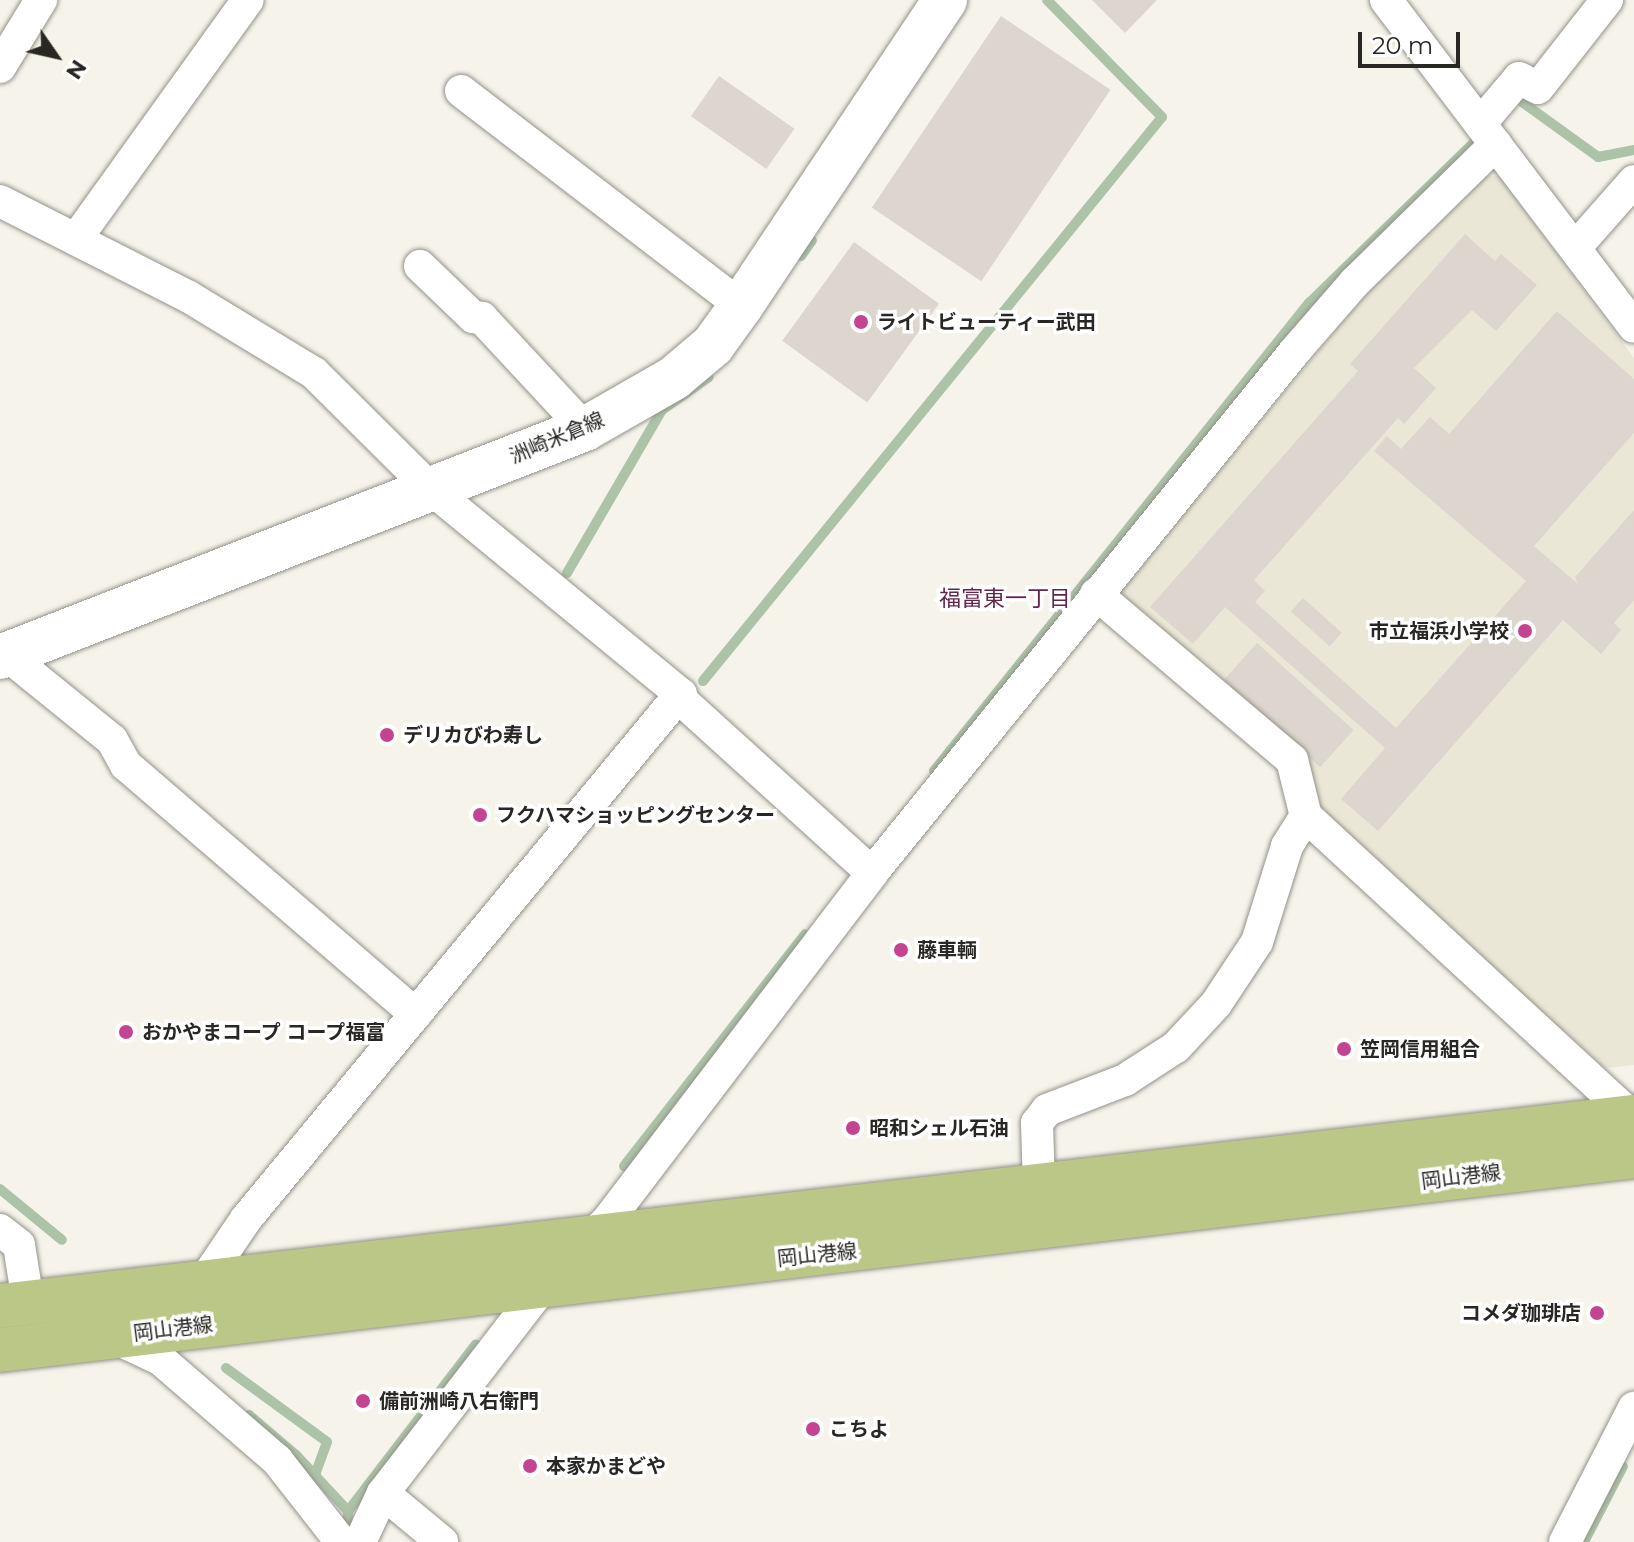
<!DOCTYPE html>
<meta charset="utf-8">
<style>
body{margin:0}
#map{position:relative;width:1634px;height:1542px;overflow:hidden;background:#f5f3ea;font-family:Montserrat,"Noto Sans JP",sans-serif}
div>[style]{position:absolute}
.built>*{inset:0;background:#eae7d6}
.stream>*{height:10px;margin:-5px;padding:0 5px;transform-origin:5px;border-radius:5px;background:#acc3a8}
.building>*{inset:0;background:#dcd6ce;transform-origin:0 0}
.roads{filter:drop-shadow(0 0 2px #939289) drop-shadow(0 0 2px #939289)}
.minor>*{height:32px;margin:-16px;padding:0 16px;transform-origin:16px;border-radius:16px;background:#fff}
.secondary>*{height:44px;margin:-22px;padding:0 22px;transform-origin:22px;border-radius:22px;background:#fff}
.primary>*{height:44px;margin:-22px;padding:0 22px;transform-origin:22px;border-radius:22px;background:#bbc787}
.dots>*{width:22px;height:22px;translate:-50% -50%;box-sizing:border-box;border:4px solid #fff;border-radius:50%}
span{translate:-50% -50%;white-space:nowrap;text-align:center;line-height:1.15;-webkit-text-stroke:7px #fff;paint-order:stroke}
.poi-label{font-size:20px;color:#282724;font-weight:700}
.left{translate:0 -50%;text-align:left}
.right{translate:-100% -50%;text-align:right}
.street-label{font-size:20px;color:#282724}
.neighbourhood-label{font-size:22px;color:#63264a}
.north{position:absolute;left:16px;top:16px;width:80px;height:80px;-webkit-text-stroke:6px #fff;paint-order:stroke;rotate:124deg;font-size:22px;font-weight:700;line-height:32px;text-align:center;color:#282724}
.north::after{content:'';display:block;margin:auto;width:28px;height:36px;background:#282724;clip-path:polygon(50% 0,100% 100%,50% 72%,0 100%)}
.scale{position:absolute;left:1358px;top:32px;width:102px;height:36px;box-sizing:border-box;border:4px solid #282724;border-top:0;padding-left:10px;font-size:24px;line-height:28px;white-space:nowrap;color:#282724;-webkit-text-stroke:6px #fff;paint-order:stroke}
</style>
<div id="map">
<div class="built">
<div style="clip-path:polygon(1480px 175px,1500px 177px,1634px 358px,1634px 1065px,1605px 1068px,1315px 808px,1119px 594px,1390px 264px)"></div>
</div>
<div class="stream">
<div style="left:1518px;top:99px;width:99px;rotate:35.9deg"></div>
<div style="left:1598px;top:157px;width:37px;rotate:-11deg"></div>
<div style="left:801px;top:256px;width:19px;rotate:-55deg"></div>
<div style="left:567px;top:573px;width:189px;rotate:-59.8deg"></div>
<div style="left:662px;top:410px;width:57px;rotate:-35.1deg"></div>
<div style="left:703px;top:681px;width:727px;rotate:-50.86deg"></div>
<div style="left:1162px;top:117px;width:164px;rotate:-134.5deg"></div>
<div style="left:934px;top:771px;width:600px;rotate:-51.3deg"></div>
<div style="left:1309px;top:303px;width:244px;rotate:-44.2deg"></div>
<div style="left:624px;top:1166px;width:294px;rotate:-52deg"></div>
<div style="left:0;top:1189px;width:80px;rotate:39.4deg"></div>
<div style="left:226px;top:1368px;width:125px;rotate:36.2deg"></div>
<div style="left:327px;top:1442px;width:35px;rotate:110deg"></div>
<div style="left:249px;top:1415px;width:62px;rotate:40.4deg"></div>
<div style="left:296px;top:1455px;width:76px;rotate:47.1deg"></div>
<div style="left:354px;top:1535px;width:11px;rotate:-131deg"></div>
<div style="left:347px;top:1527px;width:16px;rotate:-86deg"></div>
<div style="left:348px;top:1511px;width:210px;rotate:-52.5deg"></div>
<div style="left:1584px;top:1542px;width:85px;rotate:-62.8deg"></div>
</div>
<div class="building">
<div style="clip-path:polygon(1092px 0,1157px 0,1125px 33px)"></div>
<div style="left:1001px;top:16px;width:132px;height:231px;rotate:34deg"></div>
<div style="left:719px;top:76px;width:92px;height:49px;rotate:35deg"></div>
<div style="clip-path:polygon(1465px 234px,1495px 261px,1501px 254px,1537px 285px,1496px 331px,1472px 310px,1414px 368px,1436px 388px,1404px 424px,1398px 418px,1254px 580px,1265px 591px,1255px 602px,1396px 728px,1526px 581px,1374px 451px,1387px 436px,1401px 449px,1430px 417px,1449px 434px,1557px 311px,1634px 379px,1634px 433px,1534px 546px,1578px 584px,1575px 577px,1634px 510px,1634px 600px,1614px 623px,1621px 630px,1601px 654px,1563px 620px,1378px 831px,1341px 799px,1385px 748px,1225px 607px,1193px 644px,1150px 607px,1358px 371px,1350px 364px)"></div>
<div style="left:854px;top:242px;width:105px;height:122px;rotate:36deg"></div>
<div style="left:1303px;top:598px;width:52px;height:18px;rotate:42deg"></div>
<div style="left:1257px;top:643px;width:130px;height:50px;rotate:42deg"></div>
</div>
<div class="roads">
<div class="minor">
<div style="left:1386px;top:0;width:410px;rotate:52.8deg"></div>
<div style="left:0;top:67px;width:79px;rotate:-58.5deg"></div>
<div style="left:461px;top:91px;width:353px;rotate:37.5deg"></div>
<div style="left:1480px;top:124px;width:60px;rotate:-49.7deg"></div>
<div style="left:1519px;top:78px;width:21px;rotate:28deg"></div>
<div style="left:1538px;top:88px;width:112px;rotate:-51.9deg"></div>
<div style="left:0;top:201px;width:212px;rotate:26.9deg"></div>
<div style="left:189px;top:297px;width:146px;rotate:31.3deg"></div>
<div style="left:314px;top:373px;width:165px;rotate:44.8deg"></div>
<div style="left:431px;top:489px;width:323px;rotate:39.4deg"></div>
<div style="left:681px;top:694px;width:4px;rotate:135deg"></div>
<div style="left:678px;top:697px;width:262px;rotate:42.2deg"></div>
<div style="left:76px;top:239px;width:294px;rotate:-54.3deg"></div>
<div style="left:1575px;top:248px;width:89px;rotate:-48.6deg"></div>
<div style="left:420px;top:266px;width:74px;rotate:43.9deg"></div>
<div style="left:473px;top:317px;width:9px;rotate:6deg"></div>
<div style="left:482px;top:318px;width:151px;rotate:47.1deg"></div>
<div style="left:1096px;top:594px;width:257px;rotate:40.3deg"></div>
<div style="left:1292px;top:760px;width:58px;rotate:76deg"></div>
<div style="left:1306px;top:816px;width:444px;rotate:42.7deg"></div>
<div style="left:7px;top:655px;width:135px;rotate:39deg"></div>
<div style="left:112px;top:740px;width:29px;rotate:61deg"></div>
<div style="left:126px;top:765px;width:382px;rotate:40.7deg"></div>
<div style="left:1039px;top:1187px;width:64px;rotate:-91.8deg"></div>
<div style="left:1037px;top:1123px;width:16px;rotate:-52deg"></div>
<div style="left:1047px;top:1110px;width:84px;rotate:-21deg"></div>
<div style="left:1125px;top:1080px;width:61px;rotate:-32.9deg"></div>
<div style="left:1176px;top:1047px;width:59px;rotate:-47.1deg"></div>
<div style="left:1216px;top:1004px;width:74px;rotate:-56.5deg"></div>
<div style="left:1257px;top:942px;width:101px;rotate:-72.6deg"></div>
<div style="left:1287px;top:846px;width:36px;rotate:-58deg"></div>
<div style="left:0;top:1230px;width:24px;rotate:38deg"></div>
<div style="left:19px;top:1245px;width:58px;rotate:81deg"></div>
<div style="left:582px;top:1246px;width:37px;rotate:-45deg"></div>
<div style="left:608px;top:1220px;width:436px;rotate:-52.7deg"></div>
<div style="left:872px;top:873px;width:672px;rotate:-50.98deg"></div>
<div style="left:1295px;top:351px;width:91px;rotate:-49deg"></div>
<div style="left:1355px;top:282px;width:197px;rotate:-44.4deg"></div>
<div style="left:202px;top:1284px;width:78px;rotate:-55.9deg"></div>
<div style="left:246px;top:1219px;width:678px;rotate:-50.39deg"></div>
<div style="left:115px;top:1338px;width:50px;rotate:25deg"></div>
<div style="left:160px;top:1359px;width:155px;rotate:40.8deg"></div>
<div style="left:277px;top:1460px;width:104px;rotate:52deg"></div>
<div style="left:383px;top:1493px;width:77px;rotate:39.7deg"></div>
<div style="left:360px;top:1542px;width:54px;rotate:-64.9deg"></div>
<div style="left:383px;top:1493px;width:272px;rotate:-52.3deg"></div>
<div style="left:1565px;top:1542px;width:151px;rotate:-62.8deg"></div>
</div>
<div class="secondary">
<div style="left:0;top:657px;width:628px;rotate:-21.29deg"></div>
<div style="left:585px;top:429px;width:103px;rotate:-29.8deg"></div>
<div style="left:674px;top:378px;width:51px;rotate:-40.2deg"></div>
<div style="left:713px;top:345px;width:48px;rotate:-54.3deg"></div>
<div style="left:741px;top:306px;width:368px;rotate:-56.3deg"></div>
</div>
<div class="primary">
<div style="left:0;top:1306px;width:1645px;rotate:-6.6deg"></div>
<div style="left:0;top:1350px;width:1645px;rotate:-6.77deg"></div>
</div>
</div>
<div class="dots">
<div style="left:861px;top:322px;background:#c34592"></div>
<div style="left:1525px;top:631px;background:#c34592"></div>
<div style="left:387px;top:735px;background:#c34592"></div>
<div style="left:480px;top:815px;background:#c34592"></div>
<div style="left:901px;top:950px;background:#c34592"></div>
<div style="left:126px;top:1032px;background:#c34592"></div>
<div style="left:1344px;top:1049px;background:#c34592"></div>
<div style="left:853px;top:1128px;background:#c34592"></div>
<div style="left:1597px;top:1313px;background:#c34592"></div>
<div style="left:363px;top:1401px;background:#c34592"></div>
<div style="left:813px;top:1429px;background:#c34592"></div>
<div style="left:530px;top:1466px;background:#c34592"></div>
</div>
<div class="poi-label">
<span class="left" style="left:877px;top:322px">ライトビューティー武田</span>
<span class="right" style="left:1509px;top:631px">市立福浜小学校</span>
<span class="left" style="left:403px;top:735px">デリカびわ寿し</span>
<span class="left" style="left:496px;top:815px">フクハマショッピングセンター</span>
<span class="left" style="left:917px;top:950px">藤車輌</span>
<span class="left" style="left:142px;top:1032px">おかやまコープ コープ福富</span>
<span class="left" style="left:1360px;top:1049px">笠岡信用組合</span>
<span class="left" style="left:869px;top:1128px">昭和シェル石油</span>
<span class="right" style="left:1581px;top:1313px">コメダ珈琲店</span>
<span class="left" style="left:379px;top:1401px">備前洲崎八右衛門</span>
<span class="left" style="left:829px;top:1429px">こちよ</span>
<span class="left" style="left:546px;top:1466px">本家かまどや</span>
</div>
<div class="street-label">
<span style="left:557px;top:438px;rotate:-23deg">洲崎米倉線</span>
<span style="left:1461px;top:1177px;rotate:-7deg">岡山港線</span>
<span style="left:817px;top:1255px;rotate:-6deg">岡山港線</span>
<span style="left:173px;top:1329px;rotate:-7deg">岡山港線</span>
</div>
<div class="neighbourhood-label">
<span style="left:1005px;top:599px">福富東一丁目</span>
</div>
<div class="north">N</div>
<div class="scale">20 m</div>
</div>
